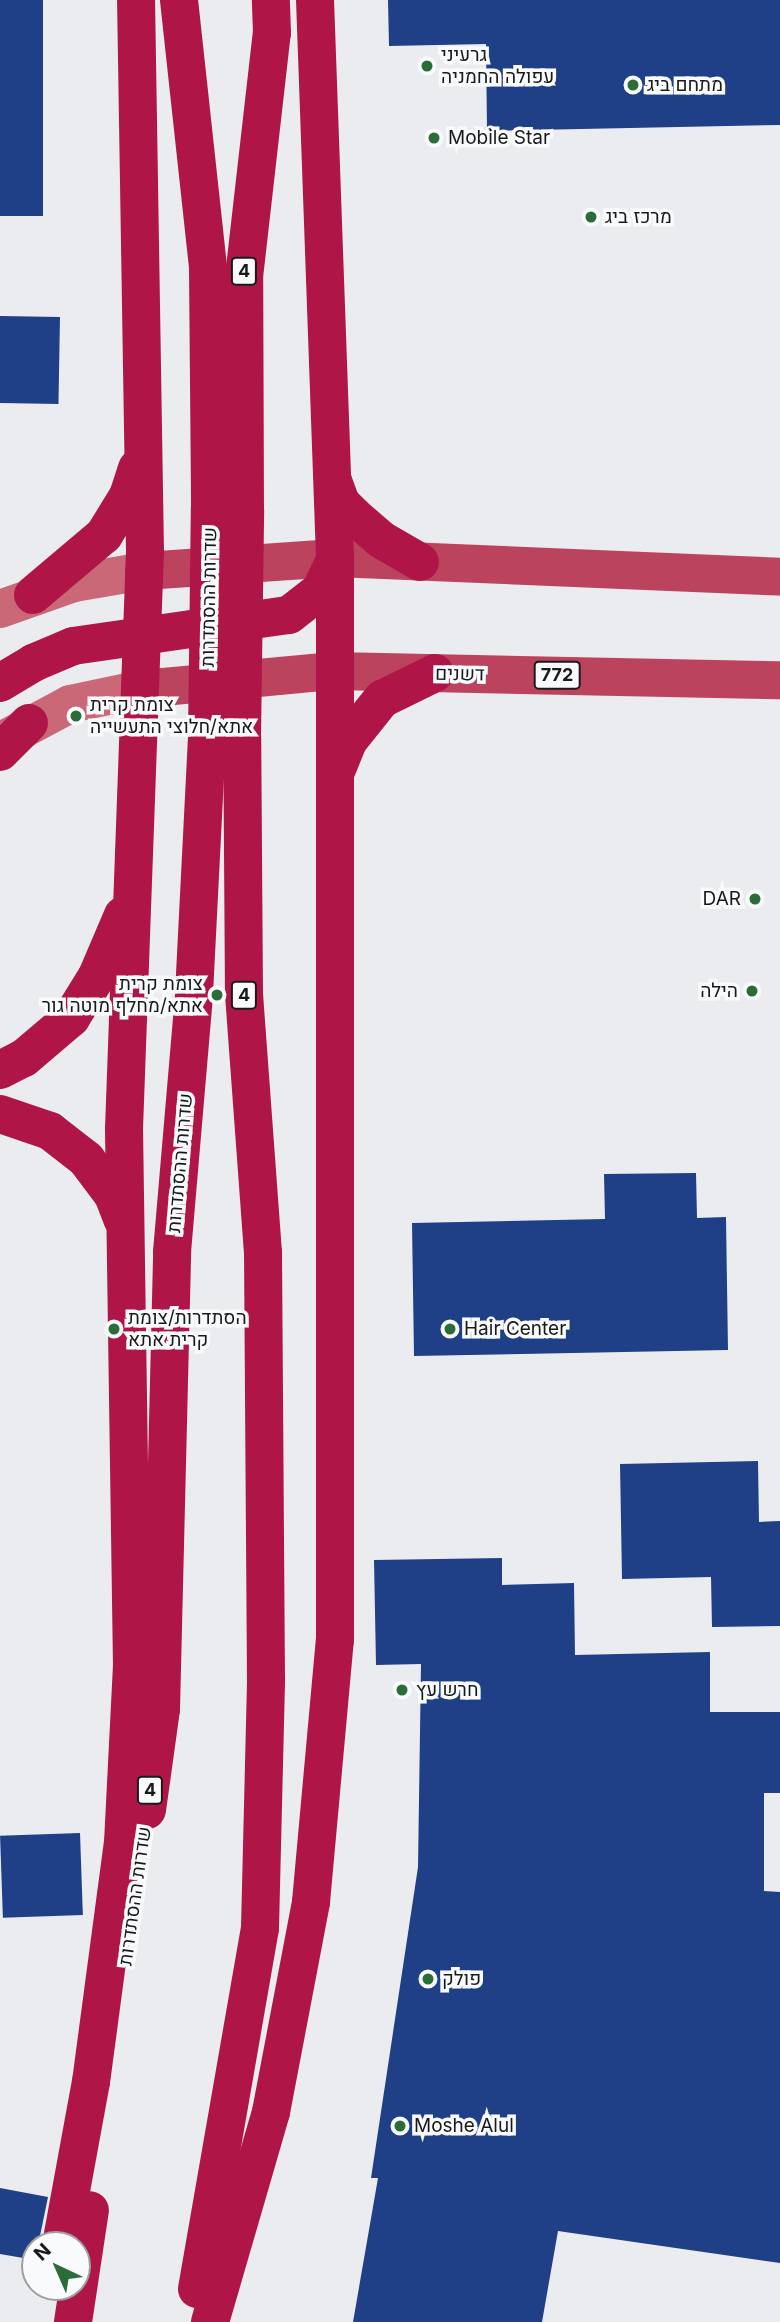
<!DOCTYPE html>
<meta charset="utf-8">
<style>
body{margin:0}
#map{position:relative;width:780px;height:2322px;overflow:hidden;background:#ebecef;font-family:Inter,Heebo,sans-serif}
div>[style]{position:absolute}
.building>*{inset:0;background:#1f4086;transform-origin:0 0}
.secondary>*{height:38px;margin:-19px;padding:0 19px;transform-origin:19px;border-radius:19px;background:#ca6878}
.primary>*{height:38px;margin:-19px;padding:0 19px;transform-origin:19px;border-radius:19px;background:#bc435e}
.highway>*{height:38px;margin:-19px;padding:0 19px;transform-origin:19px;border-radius:19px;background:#af1647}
.highway-bridge>*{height:38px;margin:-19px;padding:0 19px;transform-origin:19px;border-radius:19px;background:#af1647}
.dots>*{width:19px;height:19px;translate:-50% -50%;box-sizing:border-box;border:4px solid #f8fafc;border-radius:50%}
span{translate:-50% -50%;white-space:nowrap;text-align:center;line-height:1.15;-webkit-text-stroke:7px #f8fafc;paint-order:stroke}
.shield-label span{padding:2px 5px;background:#f8fafc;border:2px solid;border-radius:5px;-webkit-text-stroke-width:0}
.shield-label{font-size:18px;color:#1a1a1b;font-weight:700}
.poi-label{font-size:19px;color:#1a1a1b}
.left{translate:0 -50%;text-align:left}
.right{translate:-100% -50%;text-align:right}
.street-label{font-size:19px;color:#1a1a1b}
.north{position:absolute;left:21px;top:2231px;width:70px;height:70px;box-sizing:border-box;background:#f8fafc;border:2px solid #9fa0a2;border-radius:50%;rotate:316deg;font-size:19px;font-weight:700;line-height:28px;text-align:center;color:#1a1a1b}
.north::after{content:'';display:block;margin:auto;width:24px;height:32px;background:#2a6d38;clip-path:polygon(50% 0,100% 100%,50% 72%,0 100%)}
</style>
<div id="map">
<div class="building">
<div style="left:0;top:0;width:43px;height:216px"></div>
<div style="clip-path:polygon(388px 0,780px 0,780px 125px,487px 131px,486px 44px,389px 46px)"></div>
<div style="left:0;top:316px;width:60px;height:87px;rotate:1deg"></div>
<div style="clip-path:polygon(696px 1173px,697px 1218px,726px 1217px,728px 1350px,414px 1356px,412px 1223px,605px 1219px,604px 1174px)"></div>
<div style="clip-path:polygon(758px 1461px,759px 1522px,780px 1521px,780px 1626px,712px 1627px,711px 1577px,622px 1579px,620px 1464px)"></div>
<div style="clip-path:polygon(502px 1558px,502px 1585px,574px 1583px,575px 1655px,710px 1652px,710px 1712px,780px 1712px,780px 1793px,764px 1793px,764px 1891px,780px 1892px,780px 2263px,558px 2231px,542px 2322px,353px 2322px,378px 2178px,371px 2178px,418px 1867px,421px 1664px,376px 1665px,374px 1560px)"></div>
<div style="left:80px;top:1833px;width:82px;height:80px;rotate:88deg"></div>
<div style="clip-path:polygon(0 2188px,48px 2197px,35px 2260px,0 2254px)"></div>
</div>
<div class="secondary">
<div style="left:0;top:609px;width:78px;rotate:-19.4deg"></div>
<div style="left:74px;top:583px;width:71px;rotate:-9.7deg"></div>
<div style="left:1px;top:741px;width:78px;rotate:-28.2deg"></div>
<div style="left:70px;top:704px;width:74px;rotate:-11.8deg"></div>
</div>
<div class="primary">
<div style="left:144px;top:571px;width:191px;rotate:-3.9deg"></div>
<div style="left:335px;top:558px;width:445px;rotate:2.4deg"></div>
<div style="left:142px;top:689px;width:193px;rotate:-5.4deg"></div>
<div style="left:334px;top:671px;width:446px;rotate:1.2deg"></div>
</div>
<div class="highway">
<div style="left:179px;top:0;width:270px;rotate:83.8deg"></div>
<div style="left:208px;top:268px;width:240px;rotate:89.5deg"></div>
<div style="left:333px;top:481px;width:23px;rotate:70deg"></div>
<div style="left:341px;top:503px;width:18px;rotate:45deg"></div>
<div style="left:354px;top:516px;width:35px;rotate:41deg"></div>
<div style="left:380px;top:539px;width:46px;rotate:29.9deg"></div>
<div style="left:245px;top:511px;width:234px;rotate:-90.2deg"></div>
<div style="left:244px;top:277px;width:246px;rotate:-83.5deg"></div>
<div style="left:272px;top:33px;width:33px;rotate:-92deg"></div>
<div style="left:33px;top:595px;width:93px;rotate:-40.2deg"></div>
<div style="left:104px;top:535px;width:46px;rotate:-58.4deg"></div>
<div style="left:128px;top:496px;width:29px;rotate:-72deg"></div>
<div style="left:0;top:683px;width:39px;rotate:-31deg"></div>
<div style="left:33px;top:663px;width:43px;rotate:-23deg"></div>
<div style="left:73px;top:646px;width:218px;rotate:-8.2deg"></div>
<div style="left:289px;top:615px;width:39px;rotate:-38deg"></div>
<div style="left:320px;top:591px;width:34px;rotate:-64deg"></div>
<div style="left:0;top:752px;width:41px;rotate:-45deg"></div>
<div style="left:337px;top:769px;width:31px;rotate:-68deg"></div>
<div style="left:349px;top:740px;width:53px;rotate:-51.2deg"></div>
<div style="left:382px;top:699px;width:59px;rotate:-26.1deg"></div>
<div style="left:0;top:1070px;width:27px;rotate:-27deg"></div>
<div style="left:24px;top:1058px;width:62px;rotate:-40.4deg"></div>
<div style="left:71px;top:1018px;width:49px;rotate:-58.2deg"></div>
<div style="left:97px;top:976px;width:66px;rotate:-66.9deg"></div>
<div style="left:0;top:1114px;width:53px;rotate:18.8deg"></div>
<div style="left:50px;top:1131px;width:46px;rotate:37.9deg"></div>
<div style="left:86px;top:1159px;width:45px;rotate:53.1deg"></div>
<div style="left:113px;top:1195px;width:26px;rotate:69deg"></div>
<div style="left:147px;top:1810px;width:102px;rotate:-82.1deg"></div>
<div style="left:161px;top:1709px;width:457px;rotate:-88.6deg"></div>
<div style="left:172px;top:1252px;width:259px;rotate:-85.1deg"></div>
<div style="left:194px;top:994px;width:254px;rotate:-87.1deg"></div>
<div style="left:61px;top:2245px;width:166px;rotate:-79.6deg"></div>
<div style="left:91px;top:2082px;width:241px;rotate:-82.4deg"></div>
<div style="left:123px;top:1843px;width:176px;rotate:-87.1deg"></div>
<div style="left:132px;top:1667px;width:538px;rotate:-90.85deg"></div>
<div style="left:124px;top:1129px;width:577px;rotate:-87.92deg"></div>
<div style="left:145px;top:552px;width:552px;rotate:-90.93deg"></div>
<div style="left:197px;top:2289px;width:366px;rotate:-80.1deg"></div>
<div style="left:260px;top:1928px;width:247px;rotate:-88.6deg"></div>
<div style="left:266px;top:1681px;width:428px;rotate:-90.4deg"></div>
<div style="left:263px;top:1253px;width:259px;rotate:-94.2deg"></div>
<div style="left:244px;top:995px;width:258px;rotate:-90.4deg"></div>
<div style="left:73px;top:2322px;width:113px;rotate:-81.4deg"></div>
<div style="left:210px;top:2322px;width:219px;rotate:-73.8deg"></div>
<div style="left:271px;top:2112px;width:214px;rotate:-79.2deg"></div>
<div style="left:311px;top:1902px;width:263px;rotate:-84.8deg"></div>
<div style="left:335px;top:1640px;width:1082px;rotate:-90deg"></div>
<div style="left:335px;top:558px;width:558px;rotate:-92.05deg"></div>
</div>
<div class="highway-bridge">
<div style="left:242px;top:737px;width:226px;rotate:-89.2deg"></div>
<div style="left:207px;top:740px;width:232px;rotate:-89.3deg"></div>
</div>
<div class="dots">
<div style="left:427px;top:66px;background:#2a6d38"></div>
<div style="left:633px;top:85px;background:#2a6d38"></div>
<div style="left:434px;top:138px;background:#2a6d38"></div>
<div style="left:591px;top:217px;background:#2a6d38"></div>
<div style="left:76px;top:716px;background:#2a6d38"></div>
<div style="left:755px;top:899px;background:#2a6d38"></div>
<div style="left:752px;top:991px;background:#2a6d38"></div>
<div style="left:217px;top:995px;background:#2a6d38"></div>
<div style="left:114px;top:1329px;background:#2a6d38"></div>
<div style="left:450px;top:1329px;background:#2a6d38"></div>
<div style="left:402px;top:1690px;background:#2a6d38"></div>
<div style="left:428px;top:1979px;background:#2a6d38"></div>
<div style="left:400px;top:2126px;background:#2a6d38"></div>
</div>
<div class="shield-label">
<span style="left:244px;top:271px">4</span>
<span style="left:557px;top:675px">772</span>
<span style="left:244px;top:995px">4</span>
<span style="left:150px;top:1790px">4</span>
</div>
<div class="poi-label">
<span class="left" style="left:441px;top:66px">גרעיני<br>עפולה החמניה</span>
<span class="left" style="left:647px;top:85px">מתחם ביג</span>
<span class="left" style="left:448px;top:138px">Mobile Star</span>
<span class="left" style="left:605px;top:217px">מרכז ביג</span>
<span class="left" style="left:90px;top:716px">צומת קרית<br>אתא/חלוצי התעשייה</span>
<span class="right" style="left:741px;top:899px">DAR</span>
<span class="right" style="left:203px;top:995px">צומת קרית<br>אתא/מחלף מוטה גור</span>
<span class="right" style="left:738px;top:991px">הילה</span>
<span class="left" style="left:128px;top:1329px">הסתדרות/צומת<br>קרית אתא</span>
<span class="left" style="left:464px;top:1329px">Hair Center</span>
<span class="left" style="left:416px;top:1690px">חרש עץ</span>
<span class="left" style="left:442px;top:1979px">פולק</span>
<span class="left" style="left:414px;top:2126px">Moshe Alul</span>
</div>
<div class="street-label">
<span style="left:209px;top:597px;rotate:-89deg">שדרות ההסתדרות</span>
<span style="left:460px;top:674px;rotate:1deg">דשנים</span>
<span style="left:180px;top:1163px;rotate:-85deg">שדרות ההסתדרות</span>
<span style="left:135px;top:1896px;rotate:-82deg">שדרות ההסתדרות</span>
</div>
<div class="north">N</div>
</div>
